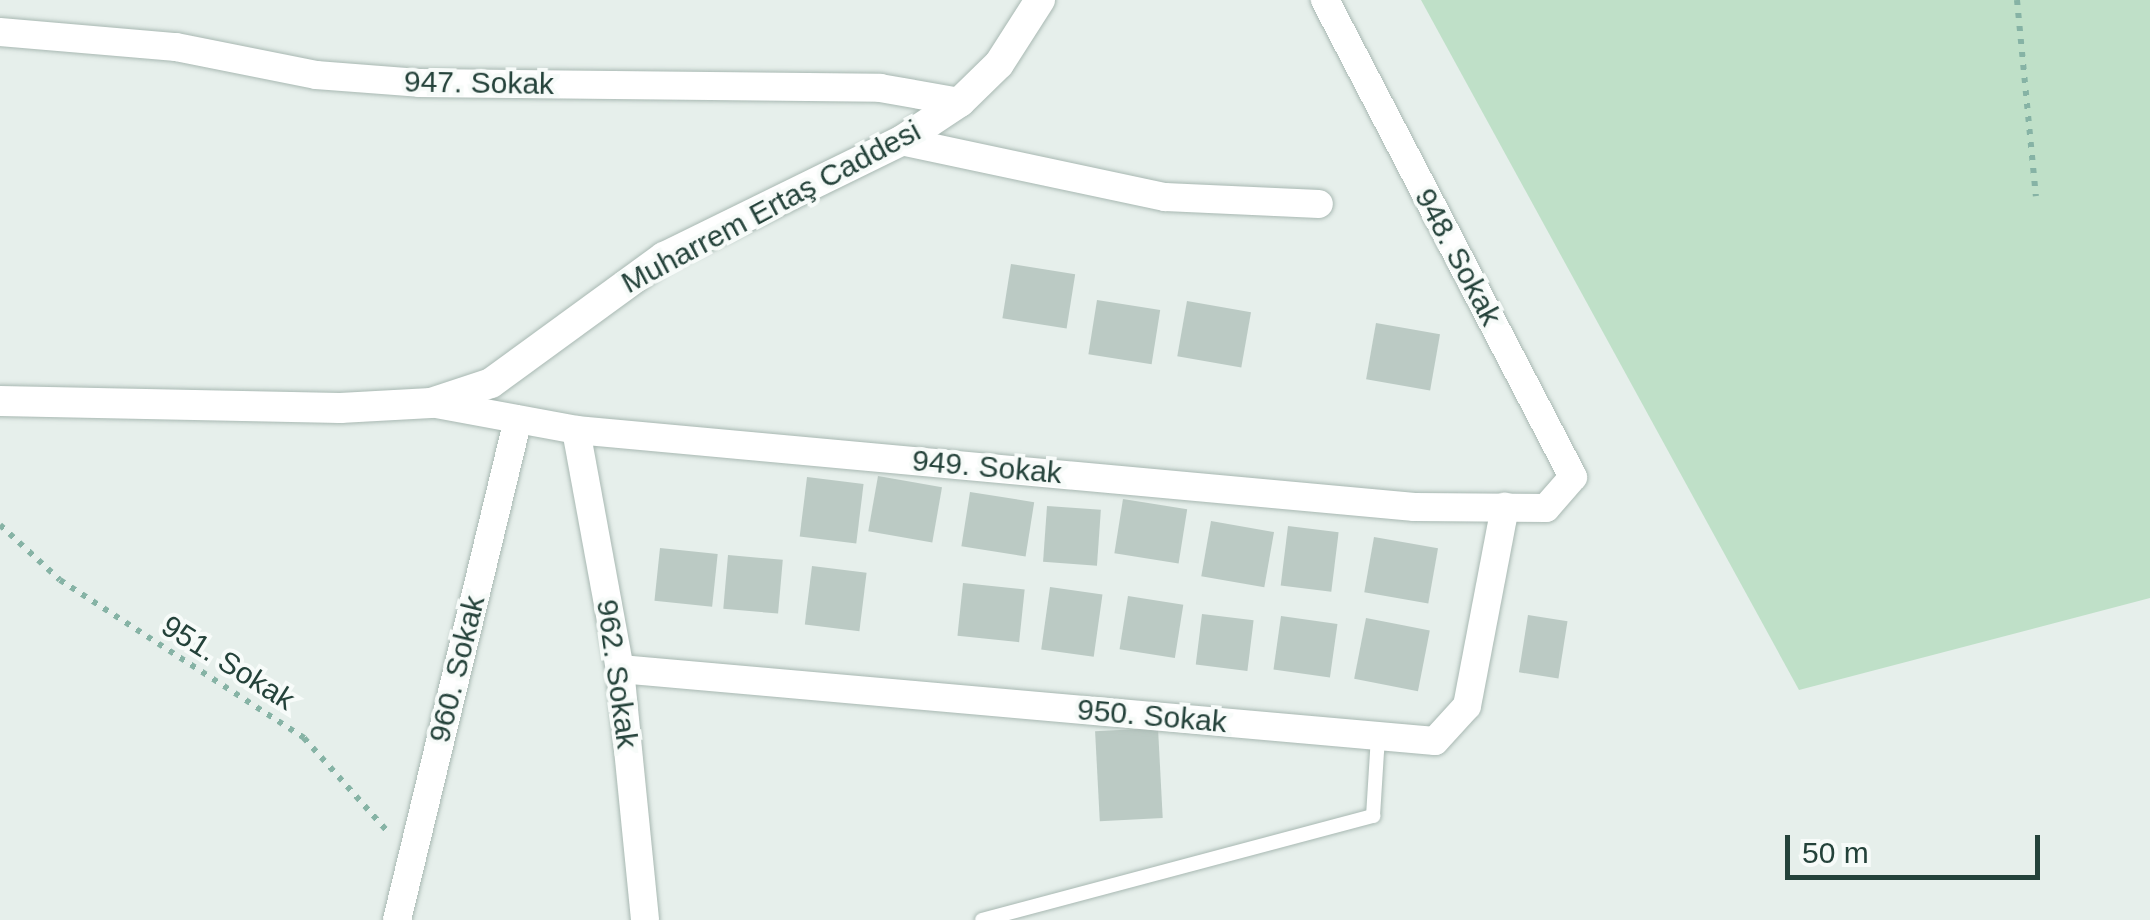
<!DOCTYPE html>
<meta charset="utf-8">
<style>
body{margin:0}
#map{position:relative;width:2150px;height:920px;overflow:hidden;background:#e6efeb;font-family:Helvetica,sans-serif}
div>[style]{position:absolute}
.green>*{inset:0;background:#bfe0c8}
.building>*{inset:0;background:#bbcac4;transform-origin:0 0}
.path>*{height:6px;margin-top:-3px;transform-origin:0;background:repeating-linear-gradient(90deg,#86b3a5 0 5px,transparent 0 13px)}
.roads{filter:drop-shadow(0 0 2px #a8b8b2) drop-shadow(0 0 2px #a8b8b2)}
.lane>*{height:14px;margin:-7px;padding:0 7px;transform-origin:7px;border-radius:7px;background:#fff}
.street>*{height:28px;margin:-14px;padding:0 14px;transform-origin:14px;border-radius:14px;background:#fff}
.secondary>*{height:30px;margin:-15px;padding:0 15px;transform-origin:15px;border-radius:15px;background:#fff}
span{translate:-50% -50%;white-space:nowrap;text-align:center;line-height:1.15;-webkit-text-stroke:8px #f7fbf9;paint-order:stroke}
.street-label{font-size:30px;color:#24423a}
.scale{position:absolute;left:1785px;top:835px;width:255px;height:45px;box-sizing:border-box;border:5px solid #24423a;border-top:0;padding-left:12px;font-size:30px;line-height:35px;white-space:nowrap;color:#24423a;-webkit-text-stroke:8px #f7fbf9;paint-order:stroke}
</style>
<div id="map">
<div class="green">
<div style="clip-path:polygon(1421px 0,2150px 0,2150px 598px,1799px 690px)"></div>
</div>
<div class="building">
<div style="left:1011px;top:264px;width:65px;height:55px;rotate:9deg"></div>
<div style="left:1097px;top:300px;width:64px;height:55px;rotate:9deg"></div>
<div style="left:1187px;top:301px;width:65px;height:56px;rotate:10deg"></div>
<div style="left:1376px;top:323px;width:65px;height:57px;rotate:10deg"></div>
<div style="left:878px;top:476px;width:65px;height:56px;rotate:10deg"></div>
<div style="left:807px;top:477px;width:57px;height:60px;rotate:7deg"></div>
<div style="left:970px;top:492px;width:65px;height:55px;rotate:9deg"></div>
<div style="left:1123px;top:499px;width:65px;height:55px;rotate:9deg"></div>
<div style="left:1047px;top:506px;width:54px;height:56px;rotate:4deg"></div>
<div style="left:1211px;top:521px;width:64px;height:56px;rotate:10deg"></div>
<div style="left:1288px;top:526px;width:51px;height:60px;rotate:7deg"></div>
<div style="left:1374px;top:537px;width:65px;height:56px;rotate:10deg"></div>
<div style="left:660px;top:548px;width:58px;height:53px;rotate:6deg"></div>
<div style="left:728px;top:555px;width:55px;height:54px;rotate:5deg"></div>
<div style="left:812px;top:566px;width:55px;height:59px;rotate:7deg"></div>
<div style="left:963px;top:583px;width:62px;height:53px;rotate:6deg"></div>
<div style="left:1050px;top:587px;width:53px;height:63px;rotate:8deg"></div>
<div style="left:1128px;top:596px;width:56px;height:54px;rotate:9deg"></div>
<div style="left:1202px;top:614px;width:52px;height:51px;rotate:7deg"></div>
<div style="left:1528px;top:615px;width:40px;height:58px;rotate:9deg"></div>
<div style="left:1281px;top:616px;width:57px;height:54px;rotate:8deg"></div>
<div style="left:1366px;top:618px;width:65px;height:62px;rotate:11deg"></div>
<div style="left:1158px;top:728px;width:90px;height:63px;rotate:87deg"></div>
</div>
<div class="path">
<div style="left:2017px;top:0;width:197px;rotate:84.5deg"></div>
<div style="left:0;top:525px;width:81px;rotate:42.5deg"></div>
<div style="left:60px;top:580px;width:291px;rotate:32.9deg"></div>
<div style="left:304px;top:738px;width:126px;rotate:48.2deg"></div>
</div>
<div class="roads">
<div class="lane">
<div style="left:982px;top:920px;width:405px;rotate:-14.9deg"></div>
<div style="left:1373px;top:816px;width:80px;rotate:-86.4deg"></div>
</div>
<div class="street">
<div style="left:0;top:32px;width:177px;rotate:4.9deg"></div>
<div style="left:176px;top:47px;width:143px;rotate:11.3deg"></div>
<div style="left:316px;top:75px;width:103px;rotate:4.4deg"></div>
<div style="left:419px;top:83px;width:461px;rotate:0.6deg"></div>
<div style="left:880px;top:88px;width:81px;rotate:9.9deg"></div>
<div style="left:901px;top:141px;width:270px;rotate:12deg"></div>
<div style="left:1165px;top:197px;width:154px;rotate:2.6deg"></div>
<div style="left:431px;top:403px;width:147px;rotate:10.5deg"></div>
<div style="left:576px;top:430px;width:842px;rotate:5.25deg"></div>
<div style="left:1414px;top:507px;width:132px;rotate:0.4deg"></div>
<div style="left:1546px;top:508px;width:41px;rotate:-48.9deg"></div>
<div style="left:1573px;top:477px;width:538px;rotate:-117.47deg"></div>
<div style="left:576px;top:430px;width:243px;rotate:79.6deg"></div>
<div style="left:620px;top:669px;width:252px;rotate:84.3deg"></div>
<div style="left:620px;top:669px;width:818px;rotate:5.05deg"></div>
<div style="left:1435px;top:741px;width:47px;rotate:-47.6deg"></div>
<div style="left:1467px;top:706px;width:203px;rotate:-79.2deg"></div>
<div style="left:397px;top:920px;width:515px;rotate:-76.42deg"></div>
</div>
<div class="secondary">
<div style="left:0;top:401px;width:340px;rotate:1.2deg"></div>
<div style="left:340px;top:408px;width:91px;rotate:-3.1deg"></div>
<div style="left:431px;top:403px;width:63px;rotate:-18.4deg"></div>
<div style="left:491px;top:383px;width:214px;rotate:-36.1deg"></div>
<div style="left:664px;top:257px;width:264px;rotate:-26.1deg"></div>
<div style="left:901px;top:141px;width:71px;rotate:-33.5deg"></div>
<div style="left:960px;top:102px;width:54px;rotate:-44.3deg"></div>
<div style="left:999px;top:64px;width:76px;rotate:-57.4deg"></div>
</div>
</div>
<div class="street-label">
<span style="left:479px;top:83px;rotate:1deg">947. Sokak</span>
<span style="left:771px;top:207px;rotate:-28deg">Muharrem Ertaş Caddesi</span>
<span style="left:1458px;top:257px;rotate:62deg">948. Sokak</span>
<span style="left:987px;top:467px;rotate:5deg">949. Sokak</span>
<span style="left:228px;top:663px;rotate:32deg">951. Sokak</span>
<span style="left:457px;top:669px;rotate:-76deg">960. Sokak</span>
<span style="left:617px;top:674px;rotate:82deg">962. Sokak</span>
<span style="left:1152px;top:716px;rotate:5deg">950. Sokak</span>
</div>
<div class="scale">50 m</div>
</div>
